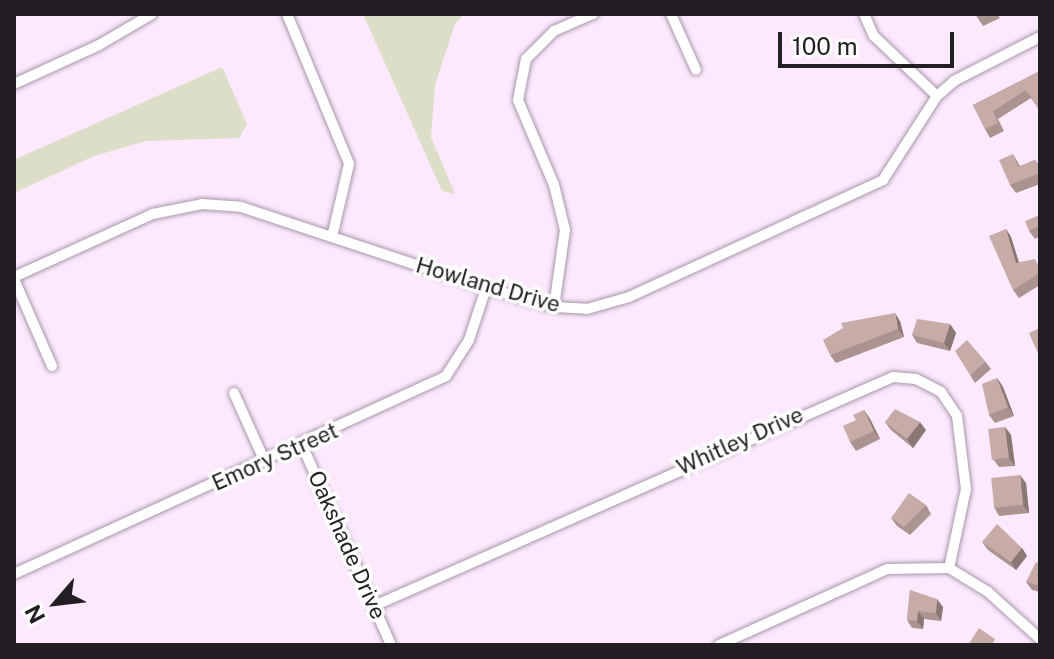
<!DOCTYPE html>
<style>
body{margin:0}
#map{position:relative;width:1054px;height:659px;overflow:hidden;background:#fce9fd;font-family:"Public Sans",sans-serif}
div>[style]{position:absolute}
.green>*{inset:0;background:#dcdec7}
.roads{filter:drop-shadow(0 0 2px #a897aa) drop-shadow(0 0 2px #a897aa)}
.minor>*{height:10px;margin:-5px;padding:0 5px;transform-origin:5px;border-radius:5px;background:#fff}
.wall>*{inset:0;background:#ab938f}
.shaded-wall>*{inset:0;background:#8b7874}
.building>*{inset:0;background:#c7aba6;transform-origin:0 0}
span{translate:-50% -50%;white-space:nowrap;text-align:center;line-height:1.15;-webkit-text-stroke:7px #fdfdfd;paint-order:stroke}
.street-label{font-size:22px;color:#231d24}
.frame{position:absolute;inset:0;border:16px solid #231d24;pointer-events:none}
.north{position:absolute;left:16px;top:563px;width:80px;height:80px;-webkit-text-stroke:6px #fdfdfd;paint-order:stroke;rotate:242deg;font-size:22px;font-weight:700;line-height:32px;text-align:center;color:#231d24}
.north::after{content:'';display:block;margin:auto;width:28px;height:36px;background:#231d24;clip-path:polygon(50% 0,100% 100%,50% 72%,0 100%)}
.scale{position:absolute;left:778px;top:32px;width:176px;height:36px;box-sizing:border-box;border:4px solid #231d24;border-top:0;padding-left:10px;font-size:24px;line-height:28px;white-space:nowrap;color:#231d24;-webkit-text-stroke:6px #fdfdfd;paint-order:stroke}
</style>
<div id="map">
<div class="green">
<div style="clip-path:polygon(363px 14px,464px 14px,455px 24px,435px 85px,431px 137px,455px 194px,442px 191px)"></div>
<div style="clip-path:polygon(222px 67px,247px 124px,239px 138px,146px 141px,94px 156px,14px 193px,14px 160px)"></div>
</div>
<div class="roads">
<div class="minor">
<div style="left:287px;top:14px;width:162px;rotate:67.5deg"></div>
<div style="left:349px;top:164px;width:75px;rotate:103.1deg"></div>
<div style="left:671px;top:14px;width:61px;rotate:65.9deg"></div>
<div style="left:864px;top:14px;width:24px;rotate:66deg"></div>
<div style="left:874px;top:36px;width:87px;rotate:43.6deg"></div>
<div style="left:14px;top:84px;width:94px;rotate:-24.6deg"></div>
<div style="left:99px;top:45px;width:61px;rotate:-30.3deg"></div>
<div style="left:14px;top:277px;width:153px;rotate:-24.4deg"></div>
<div style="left:153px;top:214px;width:50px;rotate:-11.5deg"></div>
<div style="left:202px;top:204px;width:39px;rotate:4deg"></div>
<div style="left:241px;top:207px;width:258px;rotate:18.3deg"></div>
<div style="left:486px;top:288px;width:71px;rotate:15.6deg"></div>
<div style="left:554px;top:307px;width:33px;rotate:3deg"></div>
<div style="left:587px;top:309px;width:44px;rotate:-15.9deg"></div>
<div style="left:629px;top:297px;width:280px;rotate:-24.7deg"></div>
<div style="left:883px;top:180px;width:100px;rotate:-57.3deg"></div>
<div style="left:937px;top:96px;width:23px;rotate:-41deg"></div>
<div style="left:954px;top:81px;width:97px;rotate:-27.1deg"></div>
<div style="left:14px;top:279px;width:95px;rotate:66.4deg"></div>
<div style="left:554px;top:307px;width:78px;rotate:-81.9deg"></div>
<div style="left:565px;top:230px;width:46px;rotate:-103.7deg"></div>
<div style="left:554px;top:185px;width:92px;rotate:-113deg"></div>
<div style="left:518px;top:100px;width:42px;rotate:-79deg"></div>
<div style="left:526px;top:59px;width:40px;rotate:-45deg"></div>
<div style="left:554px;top:31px;width:43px;rotate:-23.6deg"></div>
<div style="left:234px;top:393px;width:76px;rotate:65.8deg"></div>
<div style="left:302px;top:445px;width:219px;rotate:66deg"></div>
<div style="left:14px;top:574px;width:475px;rotate:-24.6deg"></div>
<div style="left:446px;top:376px;width:43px;rotate:-57.4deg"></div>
<div style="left:469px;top:340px;width:55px;rotate:-71.9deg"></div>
<div style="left:374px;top:606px;width:567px;rotate:-23.81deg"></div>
<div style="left:893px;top:377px;width:23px;rotate:5deg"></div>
<div style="left:916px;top:379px;width:28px;rotate:27deg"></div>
<div style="left:941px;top:392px;width:29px;rotate:56deg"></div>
<div style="left:957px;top:416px;width:74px;rotate:83deg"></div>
<div style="left:966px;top:489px;width:81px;rotate:102.1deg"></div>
<div style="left:719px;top:645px;width:184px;rotate:-24.3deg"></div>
<div style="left:887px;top:569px;width:62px;rotate:-0.9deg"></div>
<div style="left:949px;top:568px;width:46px;rotate:31.6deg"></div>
<div style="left:988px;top:592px;width:70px;rotate:42.1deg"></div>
</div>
</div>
<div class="wall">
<div style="clip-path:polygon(975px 14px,997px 14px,1000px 18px,983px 26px)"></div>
<div style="clip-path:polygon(1040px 71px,1040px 111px,1031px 98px,998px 119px,1004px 131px,990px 138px,985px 129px,973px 105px)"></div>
<div style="clip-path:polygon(1013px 154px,1020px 166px,1035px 160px,1038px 164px,1040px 163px,1040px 184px,1016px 193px,1010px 185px)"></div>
<div style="clip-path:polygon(1040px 215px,1040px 236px,1035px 239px,1029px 231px)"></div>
<div style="clip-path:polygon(1006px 229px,1011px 237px,1019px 263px,1040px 265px,1040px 285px,1019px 298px,1013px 290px)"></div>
<div style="clip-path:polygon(900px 321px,904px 337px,836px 363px,830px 355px)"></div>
<div style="clip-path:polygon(950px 324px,956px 333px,950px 351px,917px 343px,912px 335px)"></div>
<div style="clip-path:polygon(985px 361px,991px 369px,975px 383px,970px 375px)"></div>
<div style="clip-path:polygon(997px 378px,1003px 387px,1014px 416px,995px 423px,989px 415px)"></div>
<div style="clip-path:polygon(864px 410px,870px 419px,880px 439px,856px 451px,850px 442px)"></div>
<div style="clip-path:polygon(885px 422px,926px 430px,913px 448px,891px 430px)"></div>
<div style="clip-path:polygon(1005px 427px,1011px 435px,1015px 466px,999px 467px,993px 459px)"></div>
<div style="clip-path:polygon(1026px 483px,1029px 513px,999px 516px,994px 507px)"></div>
<div style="clip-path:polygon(926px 505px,931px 514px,910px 535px,897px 526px,891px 518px)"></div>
<div style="clip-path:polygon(982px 542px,1022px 548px,1027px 556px,1016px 570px,988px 550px)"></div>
<div style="clip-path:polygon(1040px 564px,1040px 592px,1032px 590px,1026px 582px)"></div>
<div style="clip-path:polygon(910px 590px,943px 607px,941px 621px,924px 619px,923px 629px,912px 628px,907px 620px)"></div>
</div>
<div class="shaded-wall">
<div style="clip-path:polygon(1006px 229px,1011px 237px,1022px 272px,1016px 263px)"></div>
<div style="clip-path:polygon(895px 313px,900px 321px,904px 337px,898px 329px)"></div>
<div style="clip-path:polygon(950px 324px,956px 333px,950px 351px,944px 343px)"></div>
<div style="clip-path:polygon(997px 378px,1003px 387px,1014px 416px,1008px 407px)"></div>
<div style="clip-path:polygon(864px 410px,870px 419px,880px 439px,874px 431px)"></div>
<div style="clip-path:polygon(920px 422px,926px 430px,913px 448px,907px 439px)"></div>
<div style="clip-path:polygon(1005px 427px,1011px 435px,1015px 466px,1009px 458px)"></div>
<div style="clip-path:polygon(1020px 475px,1026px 483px,1029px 513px,1023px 505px)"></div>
<div style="clip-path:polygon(1022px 548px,1027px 556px,1016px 570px,1011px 562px)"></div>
<div style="clip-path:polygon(937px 599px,943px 607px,941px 621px,936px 613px)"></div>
<div style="clip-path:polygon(918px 611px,924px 619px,923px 629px,917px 621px)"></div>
</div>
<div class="building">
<div style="clip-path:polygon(1040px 71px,1040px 105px,1037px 106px,1026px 90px,993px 111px,998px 123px,985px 129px,973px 105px)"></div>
<div style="clip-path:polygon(1013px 154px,1018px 167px,1035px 160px,1037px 165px,1040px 163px,1040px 173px,1010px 185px,999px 160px)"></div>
<div style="clip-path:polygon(1040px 215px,1040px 228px,1039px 226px,1029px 231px,1025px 221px)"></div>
<div style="clip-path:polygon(1006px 229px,1016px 263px,1035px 259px,1040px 269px,1040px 273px,1013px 290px,989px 236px)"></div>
<div style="clip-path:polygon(895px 313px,898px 329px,830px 355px,823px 340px,843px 328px,841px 323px)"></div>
<div style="clip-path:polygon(917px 319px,950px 324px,944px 343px,912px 335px)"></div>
<div style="clip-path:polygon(1040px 328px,1040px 358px,1029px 333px)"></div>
<div style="clip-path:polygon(967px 340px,985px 361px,970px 375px,955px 351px)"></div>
<div style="clip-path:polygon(997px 378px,1008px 407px,989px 415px,982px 384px)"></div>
<div style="clip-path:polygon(895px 409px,920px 422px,907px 439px,885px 422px)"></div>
<div style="clip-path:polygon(864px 410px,874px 431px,850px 442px,843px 426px,856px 420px,853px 415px)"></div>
<div style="left:1005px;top:427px;width:31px;height:17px;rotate:83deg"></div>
<div style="left:1020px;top:475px;width:30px;height:29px;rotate:84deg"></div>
<div style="clip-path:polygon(909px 493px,926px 505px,904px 527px,891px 518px)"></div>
<div style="clip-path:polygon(997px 524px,1022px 548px,1011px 562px,982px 542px)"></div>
<div style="clip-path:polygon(1036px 562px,1040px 564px,1040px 586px,1026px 582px)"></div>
<div style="clip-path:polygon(910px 590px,937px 599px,936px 613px,918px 611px,917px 621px,907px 620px)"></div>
<div style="clip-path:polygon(979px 628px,995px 639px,992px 645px,968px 645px)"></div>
</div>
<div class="street-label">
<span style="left:488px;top:285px;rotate:16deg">Howland Drive</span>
<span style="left:740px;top:441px;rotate:-24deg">Whitley Drive</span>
<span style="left:275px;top:457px;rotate:-24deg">Emory Street</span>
<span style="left:347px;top:545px;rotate:66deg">Oakshade Drive</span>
</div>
<div class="frame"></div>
<div class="north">N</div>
<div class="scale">100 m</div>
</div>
